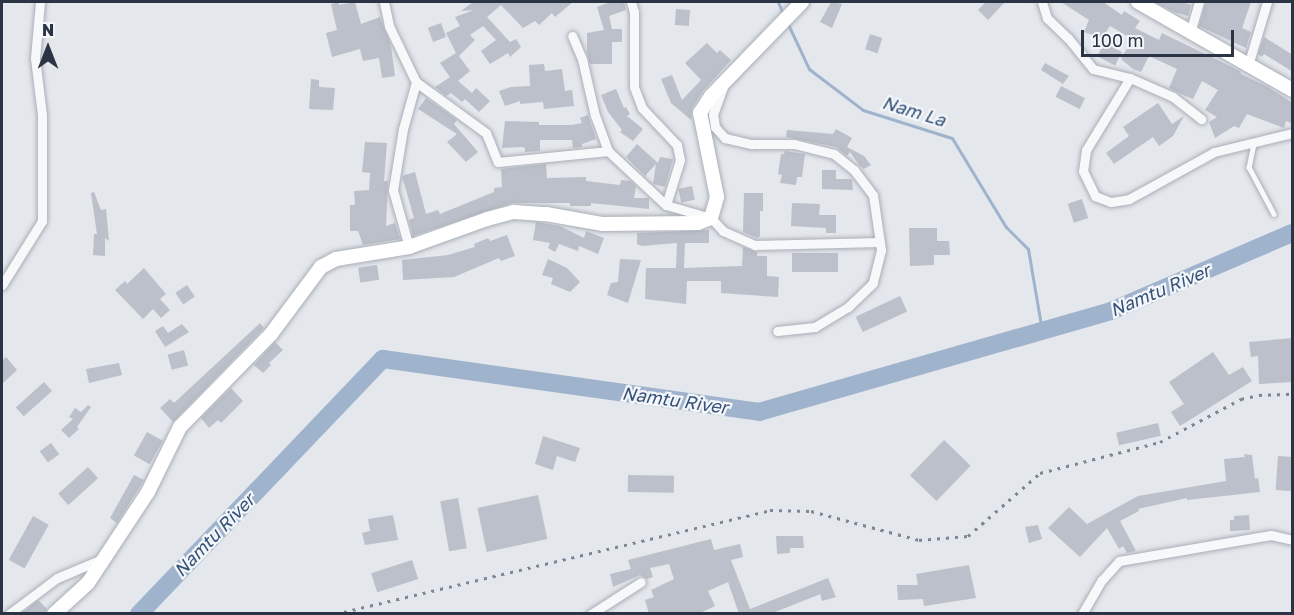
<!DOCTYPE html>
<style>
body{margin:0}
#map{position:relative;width:1294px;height:615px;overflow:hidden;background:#e4e7ec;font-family:"Golos Text",sans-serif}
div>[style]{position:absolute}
.stream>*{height:3px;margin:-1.5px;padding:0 1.5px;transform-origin:1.5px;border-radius:1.5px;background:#9fb4cc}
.river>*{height:18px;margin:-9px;padding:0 9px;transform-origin:9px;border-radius:9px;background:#9fb4cc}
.building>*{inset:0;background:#bbc0ca;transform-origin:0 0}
.roads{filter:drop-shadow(0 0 2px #a9aeb7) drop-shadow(0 0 2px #a9aeb7)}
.lane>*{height:4.5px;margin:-2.25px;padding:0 2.25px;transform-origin:2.25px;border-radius:2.25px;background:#f7f8fa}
.street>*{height:9px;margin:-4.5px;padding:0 4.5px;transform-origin:4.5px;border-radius:4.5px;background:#f7f8fa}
.secondary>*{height:14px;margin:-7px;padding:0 7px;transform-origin:7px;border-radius:7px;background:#fff}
.rail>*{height:3px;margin-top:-1.5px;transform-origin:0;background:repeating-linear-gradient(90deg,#7d8696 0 3px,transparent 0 9px)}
span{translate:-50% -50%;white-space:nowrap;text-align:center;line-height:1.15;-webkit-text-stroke:4.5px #f4f6f9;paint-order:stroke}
.water-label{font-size:18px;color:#34527a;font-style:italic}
.frame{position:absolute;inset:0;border:3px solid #2b3445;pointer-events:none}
.north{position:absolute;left:18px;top:18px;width:60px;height:60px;-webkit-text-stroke:4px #f4f6f9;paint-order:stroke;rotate:0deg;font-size:16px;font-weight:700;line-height:24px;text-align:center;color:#2b3445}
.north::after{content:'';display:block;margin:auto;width:21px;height:27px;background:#2b3445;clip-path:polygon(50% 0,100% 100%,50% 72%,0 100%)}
.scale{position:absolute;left:1081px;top:30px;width:153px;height:27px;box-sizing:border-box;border:3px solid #2b3445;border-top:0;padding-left:8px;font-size:18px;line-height:21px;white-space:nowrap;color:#2b3445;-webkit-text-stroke:4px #f4f6f9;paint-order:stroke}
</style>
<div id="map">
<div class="stream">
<div style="left:778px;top:2px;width:13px;rotate:67deg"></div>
<div style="left:787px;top:22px;width:52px;rotate:64.9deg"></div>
<div style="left:809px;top:69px;width:68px;rotate:37.2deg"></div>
<div style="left:863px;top:110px;width:93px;rotate:17.5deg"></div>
<div style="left:952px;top:138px;width:104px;rotate:58.8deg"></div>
<div style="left:1006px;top:227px;width:31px;rotate:45deg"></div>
<div style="left:1028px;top:249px;width:83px;rotate:80.3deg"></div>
</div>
<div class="river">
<div style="left:139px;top:614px;width:353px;rotate:-46.3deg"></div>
<div style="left:383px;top:359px;width:380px;rotate:8deg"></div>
<div style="left:759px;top:412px;width:366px;rotate:-16deg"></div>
<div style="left:1111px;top:311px;width:197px;rotate:-23.3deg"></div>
</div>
<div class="building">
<div style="clip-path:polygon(339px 2px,339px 5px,355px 2px,361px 24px,380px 17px,391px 46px,395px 76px,382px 78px,379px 58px,363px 61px,360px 49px,332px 57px,326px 33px,337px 30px,331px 4px)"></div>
<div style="clip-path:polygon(473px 2px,573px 2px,555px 17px,552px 13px,539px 25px,535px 21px,523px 28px,501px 5px,487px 17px,510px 42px,516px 39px,521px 47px,510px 57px,508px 53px,490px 64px,481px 51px,496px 40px,483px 26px,470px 35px,475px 40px,459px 56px,470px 71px,458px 81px,472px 93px,476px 88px,490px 101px,479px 112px,465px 99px,462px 102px,451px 93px,446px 96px,435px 87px,450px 77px,440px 63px,456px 53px,446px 33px,460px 26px,455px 17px,474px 10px,461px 11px)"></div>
<div style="clip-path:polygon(610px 2px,624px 2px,626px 10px,609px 16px,612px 29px,622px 29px,622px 42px,612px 42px,612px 64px,590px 64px,587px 53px,587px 33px,604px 30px,597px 7px)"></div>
<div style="clip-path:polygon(831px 2px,842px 4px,832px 28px,820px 22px)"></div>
<div style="clip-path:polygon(986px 2px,1005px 2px,988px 20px,978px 10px)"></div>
<div style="clip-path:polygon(1061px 2px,1103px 2px,1122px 15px,1124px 11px,1140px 21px,1135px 28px,1159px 40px,1162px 33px,1240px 71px,1241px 74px,1266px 86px,1293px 103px,1293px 124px,1286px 121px,1284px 128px,1247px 114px,1239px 128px,1234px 126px,1215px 138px,1209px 122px,1217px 117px,1205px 110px,1218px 90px,1202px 81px,1193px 99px,1181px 94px,1169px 88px,1177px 69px,1149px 56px,1141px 72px,1133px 69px,1121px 59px,1132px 39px,1110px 26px,1102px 38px,1084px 32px,1089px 20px)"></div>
<div style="clip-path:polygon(1155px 2px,1183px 2px,1191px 5px,1188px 16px,1174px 12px)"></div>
<div style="clip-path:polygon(1206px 2px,1251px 2px,1242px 28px,1251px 32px,1246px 48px,1199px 26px)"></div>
<div style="left:676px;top:9px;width:14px;height:16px;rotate:4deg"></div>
<div style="left:441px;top:23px;width:15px;height:14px;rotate:70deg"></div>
<div style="left:870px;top:34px;width:13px;height:16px;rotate:18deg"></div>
<div style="clip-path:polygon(1264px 37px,1293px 55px,1293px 72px,1264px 54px,1262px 57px,1258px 54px)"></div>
<div style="clip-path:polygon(707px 43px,717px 53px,720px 50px,731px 60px,703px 91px,692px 108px,691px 120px,671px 103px,661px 79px,672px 75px,682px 100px,701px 80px,685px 63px)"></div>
<div style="left:1104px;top:43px;width:20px;height:15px;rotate:27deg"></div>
<div style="clip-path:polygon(1045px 63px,1069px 76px,1063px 84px,1041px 70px)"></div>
<div style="clip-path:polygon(544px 64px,545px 71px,562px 69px,565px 91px,572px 90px,574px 106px,544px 109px,543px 102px,520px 104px,520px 101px,505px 106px,499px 91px,511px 87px,530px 86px,529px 65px)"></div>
<div style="clip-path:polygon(311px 79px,319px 80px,319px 87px,335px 88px,333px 110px,309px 109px)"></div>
<div style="left:1061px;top:86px;width:27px;height:12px;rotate:27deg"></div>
<div style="clip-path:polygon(616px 89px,624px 108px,626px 107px,630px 114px,627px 116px,643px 129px,633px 141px,620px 132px,622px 130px,608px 112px,601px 95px)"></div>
<div style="clip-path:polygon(426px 98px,457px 120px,454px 124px,478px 152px,466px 162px,447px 142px,457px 134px,418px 109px)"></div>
<div style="clip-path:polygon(1158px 103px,1172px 124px,1184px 116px,1173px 136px,1159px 146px,1153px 137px,1114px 164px,1106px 153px,1129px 136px,1123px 127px)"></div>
<div style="clip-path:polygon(588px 115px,596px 139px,582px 144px,582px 147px,573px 148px,572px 140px,540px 140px,540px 151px,525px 152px,525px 148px,522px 147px,502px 148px,505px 121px,539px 122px,539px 125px,572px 125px,582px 123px,580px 118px)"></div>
<div style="clip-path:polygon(836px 129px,852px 138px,847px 147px,864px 156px,871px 165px,864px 169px,860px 166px,850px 152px,847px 156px,836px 147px,786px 137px,787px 130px,833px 134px)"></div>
<div style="clip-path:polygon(365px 142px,387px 143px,384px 181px,388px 181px,386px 226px,395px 223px,400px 239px,363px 245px,358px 231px,350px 231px,350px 205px,355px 205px,354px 191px,369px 190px,370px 173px,362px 172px)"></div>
<div style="clip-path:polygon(637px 144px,658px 163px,660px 157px,673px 159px,665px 187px,653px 184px,656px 164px,645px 176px,626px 157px)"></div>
<div style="clip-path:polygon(785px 151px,805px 154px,802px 177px,797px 177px,796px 185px,780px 183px,782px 175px,778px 174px,781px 154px,784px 154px)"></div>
<div style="clip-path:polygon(546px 164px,547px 178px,586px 177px,586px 181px,620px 185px,621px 180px,631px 181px,636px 186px,634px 198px,649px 198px,649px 209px,591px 203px,591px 206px,570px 206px,570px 203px,512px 203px,413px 236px,409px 220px,414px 218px,402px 176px,415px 172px,426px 214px,438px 210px,440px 214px,494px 192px,494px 188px,502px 187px,501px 169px)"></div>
<div style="clip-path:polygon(822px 170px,836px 170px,836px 179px,852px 179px,853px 190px,822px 189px)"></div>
<div style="left:692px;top:186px;width:14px;height:14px;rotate:78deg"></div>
<div style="clip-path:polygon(94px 192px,101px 210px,106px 209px,109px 241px,105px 238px,105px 256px,93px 255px,94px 234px,97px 234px,91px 193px)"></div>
<div style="clip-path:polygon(744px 193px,763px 193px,763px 211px,760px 211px,760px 236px,757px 238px,743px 232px)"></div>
<div style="left:1082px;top:199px;width:20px;height:15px;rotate:72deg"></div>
<div style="clip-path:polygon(792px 203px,820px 204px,819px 215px,836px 215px,836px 233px,826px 233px,826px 228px,791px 226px)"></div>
<div style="clip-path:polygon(536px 222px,560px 226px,584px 238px,586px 231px,604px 238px,598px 254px,579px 246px,578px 251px,559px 244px,555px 252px,548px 248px,550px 243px,533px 240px)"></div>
<div style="clip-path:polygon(909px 228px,937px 228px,937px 241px,949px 241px,950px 255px,934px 255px,934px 265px,910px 266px)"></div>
<div style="clip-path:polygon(709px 230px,709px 243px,685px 243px,684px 268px,742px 266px,743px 247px,757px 252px,757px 256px,767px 256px,767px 276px,779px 277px,778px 297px,721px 293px,721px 281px,687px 281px,686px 304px,645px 299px,646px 268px,676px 268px,677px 243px,642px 246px,637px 244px,637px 233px)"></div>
<div style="clip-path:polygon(507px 235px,515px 256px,501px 261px,499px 258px,454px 277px,403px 280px,402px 260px,448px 255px,475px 247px,474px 244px,488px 238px,490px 241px)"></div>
<div style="left:838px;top:253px;width:19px;height:46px;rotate:90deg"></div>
<div style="clip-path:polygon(548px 259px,567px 268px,580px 282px,570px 292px,551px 284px,553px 278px,542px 275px)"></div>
<div style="clip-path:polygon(620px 259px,641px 260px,628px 303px,607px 295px,611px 283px,618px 282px)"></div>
<div style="left:377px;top:265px;width:15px;height:19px;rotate:82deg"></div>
<div style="clip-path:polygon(144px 268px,166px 294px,160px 299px,170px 310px,161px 318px,153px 309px,143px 319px,115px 290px,125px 281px,127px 284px)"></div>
<div style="left:187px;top:285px;width:14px;height:14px;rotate:56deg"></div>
<div style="left:900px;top:296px;width:17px;height:49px;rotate:65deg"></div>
<div style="clip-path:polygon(260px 323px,264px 328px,173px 422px,160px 408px,170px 399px,174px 403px)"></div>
<div style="clip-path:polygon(182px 324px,189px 332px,165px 347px,155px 331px,163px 326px,168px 333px)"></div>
<div style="clip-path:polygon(1293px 338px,1293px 382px,1259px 384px,1258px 356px,1251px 357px,1249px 342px)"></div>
<div style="clip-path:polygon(275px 342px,283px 350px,269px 363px,271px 365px,263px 373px,254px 365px)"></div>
<div style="left:184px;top:350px;width:16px;height:17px;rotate:75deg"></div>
<div style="clip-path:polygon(1213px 352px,1229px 375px,1243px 367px,1252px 381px,1180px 426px,1171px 412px,1184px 404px,1169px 382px)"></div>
<div style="clip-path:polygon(6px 357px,17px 370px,2px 384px,2px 361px)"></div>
<div style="clip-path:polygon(119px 363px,122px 375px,89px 383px,86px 369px)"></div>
<div style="left:44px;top:382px;width:12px;height:38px;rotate:48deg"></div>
<div style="clip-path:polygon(231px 388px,243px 401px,221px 423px,218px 420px,209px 428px,201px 418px)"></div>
<div style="clip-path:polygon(88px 405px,91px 407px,77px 427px,79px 429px,69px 438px,61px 430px,73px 419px,69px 417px,75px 408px,81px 412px)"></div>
<div style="left:1158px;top:423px;width:13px;height:43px;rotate:77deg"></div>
<div style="left:147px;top:432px;width:18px;height:27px;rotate:29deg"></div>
<div style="clip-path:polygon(543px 436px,580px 448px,575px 462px,557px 456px,553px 470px,535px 464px)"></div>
<div style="left:944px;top:440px;width:37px;height:49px;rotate:44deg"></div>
<div style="left:51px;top:443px;width:14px;height:14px;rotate:54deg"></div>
<div style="clip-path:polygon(1244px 454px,1252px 455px,1255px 479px,1258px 478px,1260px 492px,1187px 500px,1187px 498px,1138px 509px,1139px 511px,1120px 521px,1136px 551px,1127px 553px,1123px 546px,1119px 549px,1107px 528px,1080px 557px,1048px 528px,1069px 507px,1087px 524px,1138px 496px,1226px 481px,1224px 459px,1245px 457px)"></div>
<div style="left:1278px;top:456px;width:15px;height:34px;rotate:4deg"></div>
<div style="left:88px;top:467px;width:15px;height:40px;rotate:48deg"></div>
<div style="clip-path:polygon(134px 475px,144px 480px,117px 523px,110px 518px)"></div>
<div style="left:628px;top:475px;width:46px;height:17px;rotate:1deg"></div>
<div style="left:538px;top:495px;width:45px;height:62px;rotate:78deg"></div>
<div style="left:458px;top:498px;width:51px;height:18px;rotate:80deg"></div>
<div style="clip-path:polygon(393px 515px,398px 540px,365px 545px,362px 533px,370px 531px,368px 519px)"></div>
<div style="clip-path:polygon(1249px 515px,1250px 530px,1230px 531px,1230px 520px,1234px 520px,1234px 516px)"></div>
<div style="left:33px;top:516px;width:18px;height:50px;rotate:29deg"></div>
<div style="clip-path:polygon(1038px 525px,1042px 539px,1029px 543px,1025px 527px)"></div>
<div style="clip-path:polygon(776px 536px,803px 536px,804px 548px,790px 548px,790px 553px,777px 554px)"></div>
<div style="clip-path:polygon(711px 539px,714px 550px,740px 544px,743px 557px,731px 560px,750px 609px,828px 578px,836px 597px,822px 601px,820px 594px,818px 595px,770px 614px,739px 614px,728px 582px,708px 591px,715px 606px,698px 614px,649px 614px,645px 600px,654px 597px,651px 590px,674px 579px,669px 564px,650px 568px,653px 577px,647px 579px,640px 575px,613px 587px,610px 574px,631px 569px,628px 560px)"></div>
<div style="left:412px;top:560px;width:20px;height:43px;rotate:72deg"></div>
<div style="clip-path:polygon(969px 565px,976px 598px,924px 606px,923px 599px,898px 600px,897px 585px,918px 585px,916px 574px)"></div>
<div style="clip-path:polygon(38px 600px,47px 609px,45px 614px,21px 614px)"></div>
</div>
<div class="roads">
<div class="lane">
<div style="left:1254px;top:144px;width:24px;rotate:102deg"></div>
<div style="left:1249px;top:167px;width:53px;rotate:62deg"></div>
</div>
<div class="street">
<div style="left:384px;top:2px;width:25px;rotate:78deg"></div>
<div style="left:389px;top:26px;width:62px;rotate:64.3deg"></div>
<div style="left:416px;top:82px;width:87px;rotate:36.1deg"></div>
<div style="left:486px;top:133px;width:31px;rotate:68deg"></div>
<div style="left:498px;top:162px;width:111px;rotate:-5.7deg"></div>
<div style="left:608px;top:151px;width:37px;rotate:-110deg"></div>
<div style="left:595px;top:116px;width:58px;rotate:-102.8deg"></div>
<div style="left:582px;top:59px;width:25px;rotate:-113deg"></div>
<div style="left:631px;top:2px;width:10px;rotate:73deg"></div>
<div style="left:634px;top:12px;width:75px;rotate:90deg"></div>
<div style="left:634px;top:87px;width:22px;rotate:69deg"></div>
<div style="left:642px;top:108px;width:51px;rotate:46.6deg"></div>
<div style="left:677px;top:145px;width:15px;rotate:79deg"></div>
<div style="left:680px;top:160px;width:47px;rotate:107.3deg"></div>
<div style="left:1042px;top:2px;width:17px;rotate:73deg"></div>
<div style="left:1047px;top:18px;width:29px;rotate:44deg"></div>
<div style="left:1068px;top:38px;width:40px;rotate:51deg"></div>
<div style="left:1093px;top:69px;width:38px;rotate:14deg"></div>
<div style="left:1130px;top:78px;width:47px;rotate:23.8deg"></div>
<div style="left:1173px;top:97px;width:36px;rotate:38deg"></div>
<div style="left:1190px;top:33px;width:32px;rotate:-74deg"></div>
<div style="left:1249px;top:62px;width:63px;rotate:-73.3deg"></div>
<div style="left:1130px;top:78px;width:84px;rotate:121.4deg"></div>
<div style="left:1086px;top:150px;width:21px;rotate:98deg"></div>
<div style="left:1083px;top:171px;width:28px;rotate:64deg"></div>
<div style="left:1095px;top:196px;width:17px;rotate:21deg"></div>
<div style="left:1111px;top:202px;width:18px;rotate:-9deg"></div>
<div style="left:1129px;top:199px;width:97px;rotate:-28.9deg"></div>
<div style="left:1214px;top:152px;width:80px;rotate:-13.7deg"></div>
<div style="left:723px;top:87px;width:29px;rotate:110deg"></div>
<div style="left:713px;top:114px;width:13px;rotate:81deg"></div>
<div style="left:715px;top:127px;width:15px;rotate:48deg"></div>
<div style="left:725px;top:138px;width:28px;rotate:13deg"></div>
<div style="left:752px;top:144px;width:42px"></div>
<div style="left:794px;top:144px;width:41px;rotate:14deg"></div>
<div style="left:834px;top:154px;width:26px;rotate:39deg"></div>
<div style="left:854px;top:170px;width:31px;rotate:53deg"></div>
<div style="left:873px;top:195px;width:56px;rotate:81.7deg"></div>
<div style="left:881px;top:250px;width:34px;rotate:104deg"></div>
<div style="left:873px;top:283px;width:35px;rotate:136deg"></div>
<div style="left:848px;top:307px;width:39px;rotate:149deg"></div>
<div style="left:815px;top:327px;width:38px;rotate:174deg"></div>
<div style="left:608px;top:151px;width:79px;rotate:43deg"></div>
<div style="left:666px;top:205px;width:47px;rotate:16.1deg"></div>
<div style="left:711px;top:218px;width:18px;rotate:47deg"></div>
<div style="left:723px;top:231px;width:35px;rotate:24deg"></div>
<div style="left:755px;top:245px;width:125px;rotate:-1.4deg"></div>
<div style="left:409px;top:247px;width:59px;rotate:-105.7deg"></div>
<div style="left:393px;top:190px;width:62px;rotate:-80.7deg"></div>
<div style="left:403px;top:129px;width:49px;rotate:-74.5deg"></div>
<div style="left:2px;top:285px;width:75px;rotate:-58deg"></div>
<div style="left:42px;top:221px;width:106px;rotate:-90deg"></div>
<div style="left:42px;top:115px;width:57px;rotate:-97deg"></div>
<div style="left:35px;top:58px;width:56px;rotate:-84.9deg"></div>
<div style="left:9px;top:614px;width:60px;rotate:-36.9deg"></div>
<div style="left:57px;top:578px;width:49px;rotate:-22.9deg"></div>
<div style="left:591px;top:614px;width:59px;rotate:-32.6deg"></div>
<div style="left:1082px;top:614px;width:39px;rotate:-60deg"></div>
<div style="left:1102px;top:580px;width:25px;rotate:-48deg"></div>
<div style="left:1119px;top:561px;width:154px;rotate:-9.7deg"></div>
<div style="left:1271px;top:535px;width:22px;rotate:13deg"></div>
</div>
<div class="secondary">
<div style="left:1138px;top:2px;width:177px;rotate:29.7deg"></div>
<div style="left:54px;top:614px;width:46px;rotate:-42.4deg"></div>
<div style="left:88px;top:583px;width:109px;rotate:-56.6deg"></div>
<div style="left:148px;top:492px;width:72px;rotate:-63.8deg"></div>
<div style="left:180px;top:427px;width:130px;rotate:-45.6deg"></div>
<div style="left:271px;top:334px;width:84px;rotate:-53.3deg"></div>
<div style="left:321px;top:267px;width:17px;rotate:-28deg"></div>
<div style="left:336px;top:259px;width:74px;rotate:-9.3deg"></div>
<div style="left:409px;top:247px;width:83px;rotate:-19.7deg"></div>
<div style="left:487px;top:219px;width:28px;rotate:-15deg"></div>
<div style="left:514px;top:212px;width:32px;rotate:4deg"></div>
<div style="left:546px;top:214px;width:58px;rotate:10deg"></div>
<div style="left:603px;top:224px;width:95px;rotate:-0.6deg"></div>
<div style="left:698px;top:223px;width:14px;rotate:-21deg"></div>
<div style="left:711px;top:218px;width:22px;rotate:-74deg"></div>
<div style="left:717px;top:197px;width:86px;rotate:-101.4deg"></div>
<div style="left:700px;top:113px;width:20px;rotate:-57deg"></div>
<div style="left:711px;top:96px;width:131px;rotate:-45.9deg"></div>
</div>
</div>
<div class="rail">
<div style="left:335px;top:614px;width:447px;rotate:-13.4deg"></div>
<div style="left:770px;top:510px;width:41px;rotate:1.4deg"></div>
<div style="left:811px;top:511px;width:112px;rotate:15deg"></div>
<div style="left:919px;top:540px;width:49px;rotate:-4.7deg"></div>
<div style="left:968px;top:536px;width:96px;rotate:-41.2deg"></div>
<div style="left:1040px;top:473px;width:124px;rotate:-14.5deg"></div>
<div style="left:1160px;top:442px;width:92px;rotate:-28deg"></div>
<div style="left:1241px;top:399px;width:18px;rotate:-13deg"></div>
<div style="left:1259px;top:395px;width:33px;rotate:-2deg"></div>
</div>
<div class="water-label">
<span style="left:914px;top:111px;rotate:17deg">Nam La</span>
<span style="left:1160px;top:290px;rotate:-23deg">Namtu River</span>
<span style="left:675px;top:400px;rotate:8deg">Namtu River</span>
<span style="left:214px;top:535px;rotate:-46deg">Namtu River</span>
</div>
<div class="frame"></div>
<div class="north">N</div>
<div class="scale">100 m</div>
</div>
